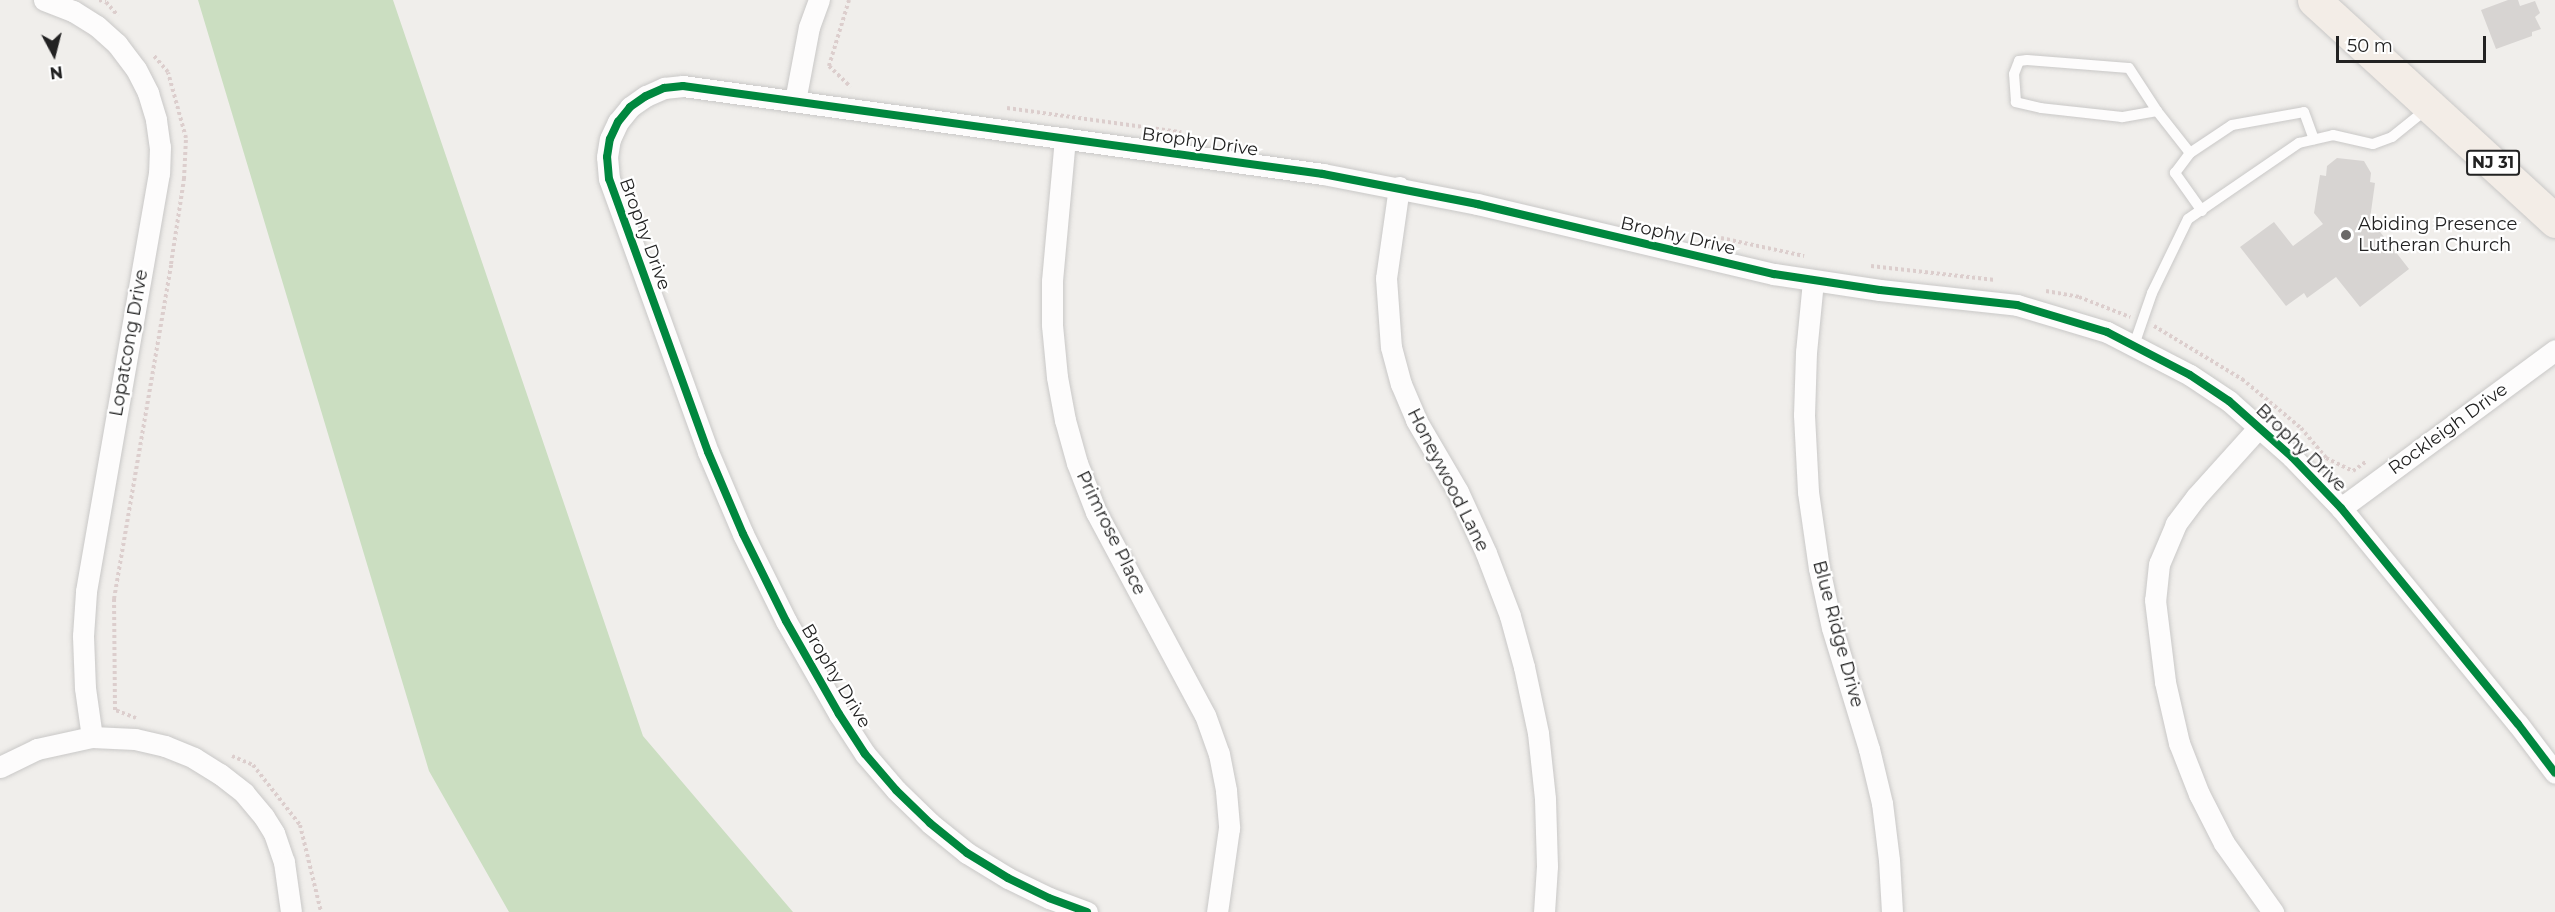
<!DOCTYPE html>
<style>
body{margin:0}
#map{position:relative;width:2555px;height:912px;overflow:hidden;background:#f0eeeb;font-family:Montserrat,sans-serif}
div>[style]{position:absolute}
.forest>*{inset:0;background:#cbdec1}
.building>*{inset:0;background:#d7d4d2}
.path>*{height:4px;margin-top:-2px;transform-origin:0;background:repeating-linear-gradient(90deg,#dccecd 0 3px,transparent 0 6px)}
.roads{filter:drop-shadow(0 0 2px #c9c8c7) drop-shadow(0 0 2px #c9c8c7)}
.service>*{height:10px;margin:-5px;padding:0 5px;transform-origin:5px;border-radius:5px;background:#fdfcfc}
.minor>*{height:21px;margin:-10.5px;padding:0 10.5px;transform-origin:10.5px;border-radius:10.5px;background:#fdfcfc}
.primary>*{height:33px;margin:-16.5px;padding:0 16.5px;transform-origin:16.5px;border-radius:16.5px;background:#f3ede7}
.cycleway>*{height:8px;margin:-4px;padding:0 4px;transform-origin:4px;border-radius:4px;background:#00873e}
.dots>*{width:16px;height:16px;translate:-50% -50%;box-sizing:border-box;border:3px solid #fff;border-radius:50%}
span{translate:-50% -50%;white-space:nowrap;text-align:center;line-height:1.15;-webkit-text-stroke:4.5px #fff;paint-order:stroke}
.shield-label span{padding:2px 4px;background:#fff;border:2px solid;border-radius:4px;-webkit-text-stroke-width:0}
.shield-label{font-size:16px;color:#222;font-weight:700}
.street-label{font-size:18px;color:#222}
.poi-label{font-size:18px;color:#222}
.left{translate:0 -50%;text-align:left}
.north{position:absolute;left:24px;top:24px;width:60px;height:60px;-webkit-text-stroke:4px #fff;paint-order:stroke;rotate:173deg;font-size:16px;font-weight:700;line-height:24px;text-align:center;color:#222}
.north::after{content:'';display:block;margin:auto;width:21px;height:27px;background:#222;clip-path:polygon(50% 0,100% 100%,50% 72%,0 100%)}
.scale{position:absolute;left:2336px;top:36px;width:150px;height:27px;box-sizing:border-box;border:3px solid #222;border-top:0;padding-left:8px;font-size:18px;line-height:21px;white-space:nowrap;color:#222;-webkit-text-stroke:4px #fff;paint-order:stroke}
</style>
<div id="map">
<div class="forest">
<div style="clip-path:polygon(198px 0,393px 0,643px 736px,793px 912px,509px 912px,429px 771px)"></div>
</div>
<div class="building">
<div style="clip-path:polygon(2508px 0,2518px 0,2520px 6px,2535px 1px,2540px 13px,2535px 17px,2541px 29px,2532px 32px,2532px 36px,2496px 49px,2481px 10px)"></div>
<div style="clip-path:polygon(2337px 158px,2364px 161px,2371px 173px,2370px 182px,2375px 183px,2370px 219px,2409px 269px,2360px 307px,2336px 277px,2307px 298px,2304px 293px,2286px 306px,2240px 247px,2274px 222px,2293px 246px,2323px 224px,2314px 213px,2320px 175px,2326px 176px,2327px 166px)"></div>
</div>
<div class="path">
<div style="left:99px;top:0;width:7px;rotate:16deg"></div>
<div style="left:106px;top:2px;width:18px;rotate:49deg"></div>
<div style="left:849px;top:0;width:69px;rotate:106.9deg"></div>
<div style="left:829px;top:66px;width:30px;rotate:44deg"></div>
<div style="left:1007px;top:108px;width:176px;rotate:7.9deg"></div>
<div style="left:1721px;top:238px;width:85px;rotate:12.2deg"></div>
<div style="left:1871px;top:266px;width:125px;rotate:6.4deg"></div>
<div style="left:2046px;top:291px;width:34px;rotate:10deg"></div>
<div style="left:2079px;top:297px;width:55px;rotate:21.4deg"></div>
<div style="left:2154px;top:326px;width:103px;rotate:31.1deg"></div>
<div style="left:2242px;top:379px;width:77px;rotate:39.7deg"></div>
<div style="left:2301px;top:428px;width:39px;rotate:50deg"></div>
<div style="left:2326px;top:458px;width:30px;rotate:26deg"></div>
<div style="left:2353px;top:471px;width:17px;rotate:-36deg"></div>
<div style="left:136px;top:718px;width:22px;rotate:-159deg"></div>
<div style="left:115px;top:710px;width:111px;rotate:-90.5deg"></div>
<div style="left:114px;top:599px;width:340px;rotate:-80.3deg"></div>
<div style="left:171px;top:264px;width:86px;rotate:-81.3deg"></div>
<div style="left:184px;top:179px;width:41px;rotate:-87.2deg"></div>
<div style="left:186px;top:138px;width:68px;rotate:-105.3deg"></div>
<div style="left:168px;top:72px;width:23px;rotate:-131deg"></div>
<div style="left:232px;top:756px;width:23px;rotate:23deg"></div>
<div style="left:253px;top:765px;width:76px;rotate:51.9deg"></div>
<div style="left:300px;top:825px;width:89px;rotate:76.4deg"></div>
</div>
<div class="roads">
<div class="service">
<div style="left:2157px;top:111px;width:36px;rotate:170deg"></div>
<div style="left:2122px;top:117px;width:81px;rotate:-173.7deg"></div>
<div style="left:2041px;top:108px;width:26px;rotate:-167deg"></div>
<div style="left:2016px;top:102px;width:28px;rotate:-94deg"></div>
<div style="left:2014px;top:74px;width:14px;rotate:-69deg"></div>
<div style="left:2019px;top:61px;width:8px;rotate:-7deg"></div>
<div style="left:2027px;top:60px;width:102px;rotate:4.5deg"></div>
<div style="left:2129px;top:68px;width:51px;rotate:56.9deg"></div>
<div style="left:2157px;top:111px;width:53px;rotate:51.8deg"></div>
<div style="left:2202px;top:211px;width:47px;rotate:-125.4deg"></div>
<div style="left:2175px;top:173px;width:25px;rotate:-53deg"></div>
<div style="left:2190px;top:153px;width:50px;rotate:-33.7deg"></div>
<div style="left:2232px;top:125px;width:73px;rotate:-10.2deg"></div>
<div style="left:2304px;top:112px;width:29px;rotate:70deg"></div>
<div style="left:2134px;top:345px;width:55px;rotate:-70.9deg"></div>
<div style="left:2152px;top:293px;width:82px;rotate:-64.1deg"></div>
<div style="left:2188px;top:219px;width:135px;rotate:-34.4deg"></div>
<div style="left:2299px;top:143px;width:35px;rotate:-13deg"></div>
<div style="left:2333px;top:135px;width:41px;rotate:12.7deg"></div>
<div style="left:2373px;top:144px;width:20px;rotate:-20deg"></div>
<div style="left:2392px;top:137px;width:46px;rotate:-38.9deg"></div>
</div>
<div class="minor">
<div style="left:44px;top:0;width:31px;rotate:21deg"></div>
<div style="left:73px;top:11px;width:28px;rotate:32deg"></div>
<div style="left:97px;top:26px;width:27px;rotate:42deg"></div>
<div style="left:117px;top:44px;width:31px;rotate:53deg"></div>
<div style="left:136px;top:69px;width:27px;rotate:63deg"></div>
<div style="left:148px;top:93px;width:28px;rotate:73deg"></div>
<div style="left:156px;top:120px;width:27px;rotate:82deg"></div>
<div style="left:160px;top:147px;width:26px;rotate:92deg"></div>
<div style="left:159px;top:173px;width:425px;rotate:99.9deg"></div>
<div style="left:86px;top:592px;width:44px;rotate:93.9deg"></div>
<div style="left:83px;top:636px;width:52px;rotate:87.8deg"></div>
<div style="left:85px;top:688px;width:49px;rotate:81.9deg"></div>
<div style="left:795px;top:101px;width:75px;rotate:-79.3deg"></div>
<div style="left:809px;top:27px;width:29px;rotate:-70deg"></div>
<div style="left:1065px;top:138px;width:144px;rotate:95.2deg"></div>
<div style="left:1052px;top:281px;width:44px;rotate:90deg"></div>
<div style="left:1052px;top:325px;width:52px;rotate:84.5deg"></div>
<div style="left:1057px;top:377px;width:44px;rotate:79.5deg"></div>
<div style="left:1065px;top:420px;width:45px;rotate:74.4deg"></div>
<div style="left:1077px;top:463px;width:53px;rotate:68.8deg"></div>
<div style="left:1096px;top:512px;width:230px;rotate:61.8deg"></div>
<div style="left:1205px;top:715px;width:41px;rotate:70.3deg"></div>
<div style="left:1219px;top:754px;width:38px;rotate:79deg"></div>
<div style="left:1226px;top:791px;width:37px;rotate:85deg"></div>
<div style="left:1229px;top:828px;width:85px;rotate:98.1deg"></div>
<div style="left:1399px;top:187px;width:92px;rotate:98.1deg"></div>
<div style="left:1386px;top:278px;width:69px;rotate:85.9deg"></div>
<div style="left:1391px;top:347px;width:38px;rotate:75deg"></div>
<div style="left:1401px;top:384px;width:39px;rotate:67deg"></div>
<div style="left:1416px;top:420px;width:83px;rotate:59.7deg"></div>
<div style="left:1458px;top:492px;width:67px;rotate:65.3deg"></div>
<div style="left:1486px;top:553px;width:67px;rotate:69.1deg"></div>
<div style="left:1510px;top:616px;width:53px;rotate:74.6deg"></div>
<div style="left:1524px;top:667px;width:67px;rotate:78deg"></div>
<div style="left:1538px;top:733px;width:66px;rotate:83.9deg"></div>
<div style="left:1545px;top:799px;width:67px;rotate:88.3deg"></div>
<div style="left:1547px;top:866px;width:46px;rotate:93.7deg"></div>
<div style="left:1813px;top:281px;width:71px;rotate:95.6deg"></div>
<div style="left:1806px;top:352px;width:63px;rotate:91.8deg"></div>
<div style="left:1804px;top:415px;width:77px;rotate:87deg"></div>
<div style="left:1808px;top:492px;width:77px;rotate:81.8deg"></div>
<div style="left:1819px;top:568px;width:61px;rotate:77.8deg"></div>
<div style="left:1832px;top:628px;width:127px;rotate:73deg"></div>
<div style="left:1869px;top:749px;width:56px;rotate:76.5deg"></div>
<div style="left:1882px;top:803px;width:57px;rotate:83deg"></div>
<div style="left:1889px;top:860px;width:52px;rotate:86.7deg"></div>
<div style="left:2260px;top:426px;width:96px;rotate:132deg"></div>
<div style="left:2196px;top:497px;width:34px;rotate:127deg"></div>
<div style="left:2176px;top:524px;width:43px;rotate:113deg"></div>
<div style="left:2159px;top:564px;width:36px;rotate:96deg"></div>
<div style="left:2155px;top:600px;width:83px;rotate:83deg"></div>
<div style="left:2165px;top:682px;width:63px;rotate:77.1deg"></div>
<div style="left:2179px;top:743px;width:55px;rotate:68.6deg"></div>
<div style="left:2199px;top:794px;width:55px;rotate:63deg"></div>
<div style="left:2224px;top:843px;width:85px;rotate:54.6deg"></div>
<div style="left:2341px;top:508px;width:266px;rotate:-36.4deg"></div>
<div style="left:0;top:767px;width:41px;rotate:-25.9deg"></div>
<div style="left:37px;top:749px;width:56px;rotate:-12.3deg"></div>
<div style="left:92px;top:737px;width:43px;rotate:2.7deg"></div>
<div style="left:135px;top:739px;width:31px;rotate:13deg"></div>
<div style="left:165px;top:746px;width:31px;rotate:22deg"></div>
<div style="left:194px;top:758px;width:31px;rotate:32deg"></div>
<div style="left:220px;top:774px;width:31px;rotate:38deg"></div>
<div style="left:244px;top:793px;width:31px;rotate:50deg"></div>
<div style="left:264px;top:817px;width:19px;rotate:58deg"></div>
<div style="left:274px;top:833px;width:31px;rotate:71deg"></div>
<div style="left:284px;top:862px;width:50px;rotate:82deg"></div>
<div style="left:1087px;top:912px;width:40px;rotate:-159.8deg"></div>
<div style="left:1049px;top:898px;width:46px;rotate:-154deg"></div>
<div style="left:1008px;top:878px;width:48px;rotate:-148.6deg"></div>
<div style="left:967px;top:853px;width:48px;rotate:-141deg"></div>
<div style="left:930px;top:823px;width:47px;rotate:-135.9deg"></div>
<div style="left:896px;top:790px;width:48px;rotate:-130.7deg"></div>
<div style="left:865px;top:754px;width:48px;rotate:-123deg"></div>
<div style="left:839px;top:714px;width:107px;rotate:-119.7deg"></div>
<div style="left:786px;top:621px;width:97px;rotate:-116.3deg"></div>
<div style="left:743px;top:534px;width:89px;rotate:-113.1deg"></div>
<div style="left:708px;top:452px;width:290px;rotate:-109.9deg"></div>
<div style="left:609px;top:179px;width:22px;rotate:-95deg"></div>
<div style="left:607px;top:157px;width:18px;rotate:-81deg"></div>
<div style="left:610px;top:139px;width:19px;rotate:-65deg"></div>
<div style="left:618px;top:122px;width:19px;rotate:-51deg"></div>
<div style="left:630px;top:107px;width:19px;rotate:-35deg"></div>
<div style="left:646px;top:96px;width:20px;rotate:-24deg"></div>
<div style="left:664px;top:88px;width:19px;rotate:-6deg"></div>
<div style="left:683px;top:86px;width:646px;rotate:7.83deg"></div>
<div style="left:1323px;top:174px;width:157px;rotate:11deg"></div>
<div style="left:1477px;top:204px;width:305px;rotate:13.3deg"></div>
<div style="left:1774px;top:274px;width:107px;rotate:8.6deg"></div>
<div style="left:1880px;top:290px;width:138px;rotate:6.2deg"></div>
<div style="left:2017px;top:305px;width:94px;rotate:16.7deg"></div>
<div style="left:2107px;top:332px;width:93px;rotate:27.4deg"></div>
<div style="left:2190px;top:375px;width:47px;rotate:33.7deg"></div>
<div style="left:2229px;top:401px;width:84px;rotate:41.6deg"></div>
<div style="left:2292px;top:457px;width:71px;rotate:46.1deg"></div>
<div style="left:2341px;top:508px;width:279px;rotate:50.7deg"></div>
<div style="left:2518px;top:724px;width:61px;rotate:52.9deg"></div>
</div>
<div class="primary">
<div style="left:2314px;top:0;width:327px;rotate:42.5deg"></div>
</div>
</div>
<div class="cycleway">
<div style="left:1087px;top:912px;width:40px;rotate:-159.8deg"></div>
<div style="left:1049px;top:898px;width:46px;rotate:-154deg"></div>
<div style="left:1008px;top:878px;width:48px;rotate:-148.6deg"></div>
<div style="left:967px;top:853px;width:48px;rotate:-141deg"></div>
<div style="left:930px;top:823px;width:47px;rotate:-135.9deg"></div>
<div style="left:896px;top:790px;width:48px;rotate:-130.7deg"></div>
<div style="left:865px;top:754px;width:48px;rotate:-123deg"></div>
<div style="left:839px;top:714px;width:107px;rotate:-119.7deg"></div>
<div style="left:786px;top:621px;width:97px;rotate:-116.3deg"></div>
<div style="left:743px;top:534px;width:89px;rotate:-113.1deg"></div>
<div style="left:708px;top:452px;width:290px;rotate:-109.9deg"></div>
<div style="left:609px;top:179px;width:22px;rotate:-95deg"></div>
<div style="left:607px;top:157px;width:18px;rotate:-81deg"></div>
<div style="left:610px;top:139px;width:19px;rotate:-65deg"></div>
<div style="left:618px;top:122px;width:19px;rotate:-51deg"></div>
<div style="left:630px;top:107px;width:19px;rotate:-35deg"></div>
<div style="left:646px;top:96px;width:20px;rotate:-24deg"></div>
<div style="left:664px;top:88px;width:19px;rotate:-6deg"></div>
<div style="left:683px;top:86px;width:646px;rotate:7.83deg"></div>
<div style="left:1323px;top:174px;width:157px;rotate:11deg"></div>
<div style="left:1477px;top:204px;width:305px;rotate:13.3deg"></div>
<div style="left:1774px;top:274px;width:107px;rotate:8.6deg"></div>
<div style="left:1880px;top:290px;width:138px;rotate:6.2deg"></div>
<div style="left:2017px;top:305px;width:94px;rotate:16.7deg"></div>
<div style="left:2107px;top:332px;width:93px;rotate:27.4deg"></div>
<div style="left:2190px;top:375px;width:47px;rotate:33.7deg"></div>
<div style="left:2229px;top:401px;width:84px;rotate:41.6deg"></div>
<div style="left:2292px;top:457px;width:71px;rotate:46.1deg"></div>
<div style="left:2341px;top:508px;width:279px;rotate:50.7deg"></div>
<div style="left:2518px;top:724px;width:61px;rotate:52.9deg"></div>
</div>
<div class="dots">
<div style="left:2346px;top:235px;background:#6a6968"></div>
</div>
<div class="shield-label">
<span style="left:2493px;top:163px">NJ 31</span>
</div>
<div class="street-label">
<span style="left:1200px;top:142px;rotate:8deg">Brophy Drive</span>
<span style="left:645px;top:234px;rotate:70deg">Brophy Drive</span>
<span style="left:1678px;top:236px;rotate:13deg">Brophy Drive</span>
<span style="left:129px;top:343px;rotate:-80deg">Lopatcong Drive</span>
<span style="left:2448px;top:429px;rotate:-36deg">Rockleigh Drive</span>
<span style="left:2301px;top:448px;rotate:44deg">Brophy Drive</span>
<span style="left:1448px;top:480px;rotate:63deg">Honeywood Lane</span>
<span style="left:1111px;top:533px;rotate:64deg">Primrose Place</span>
<span style="left:1838px;top:634px;rotate:75deg">Blue Ridge Drive</span>
<span style="left:836px;top:676px;rotate:59deg">Brophy Drive</span>
</div>
<div class="poi-label">
<span class="left" style="left:2358px;top:235px">Abiding Presence<br>Lutheran Church</span>
</div>
<div class="north">N</div>
<div class="scale">50 m</div>
</div>
